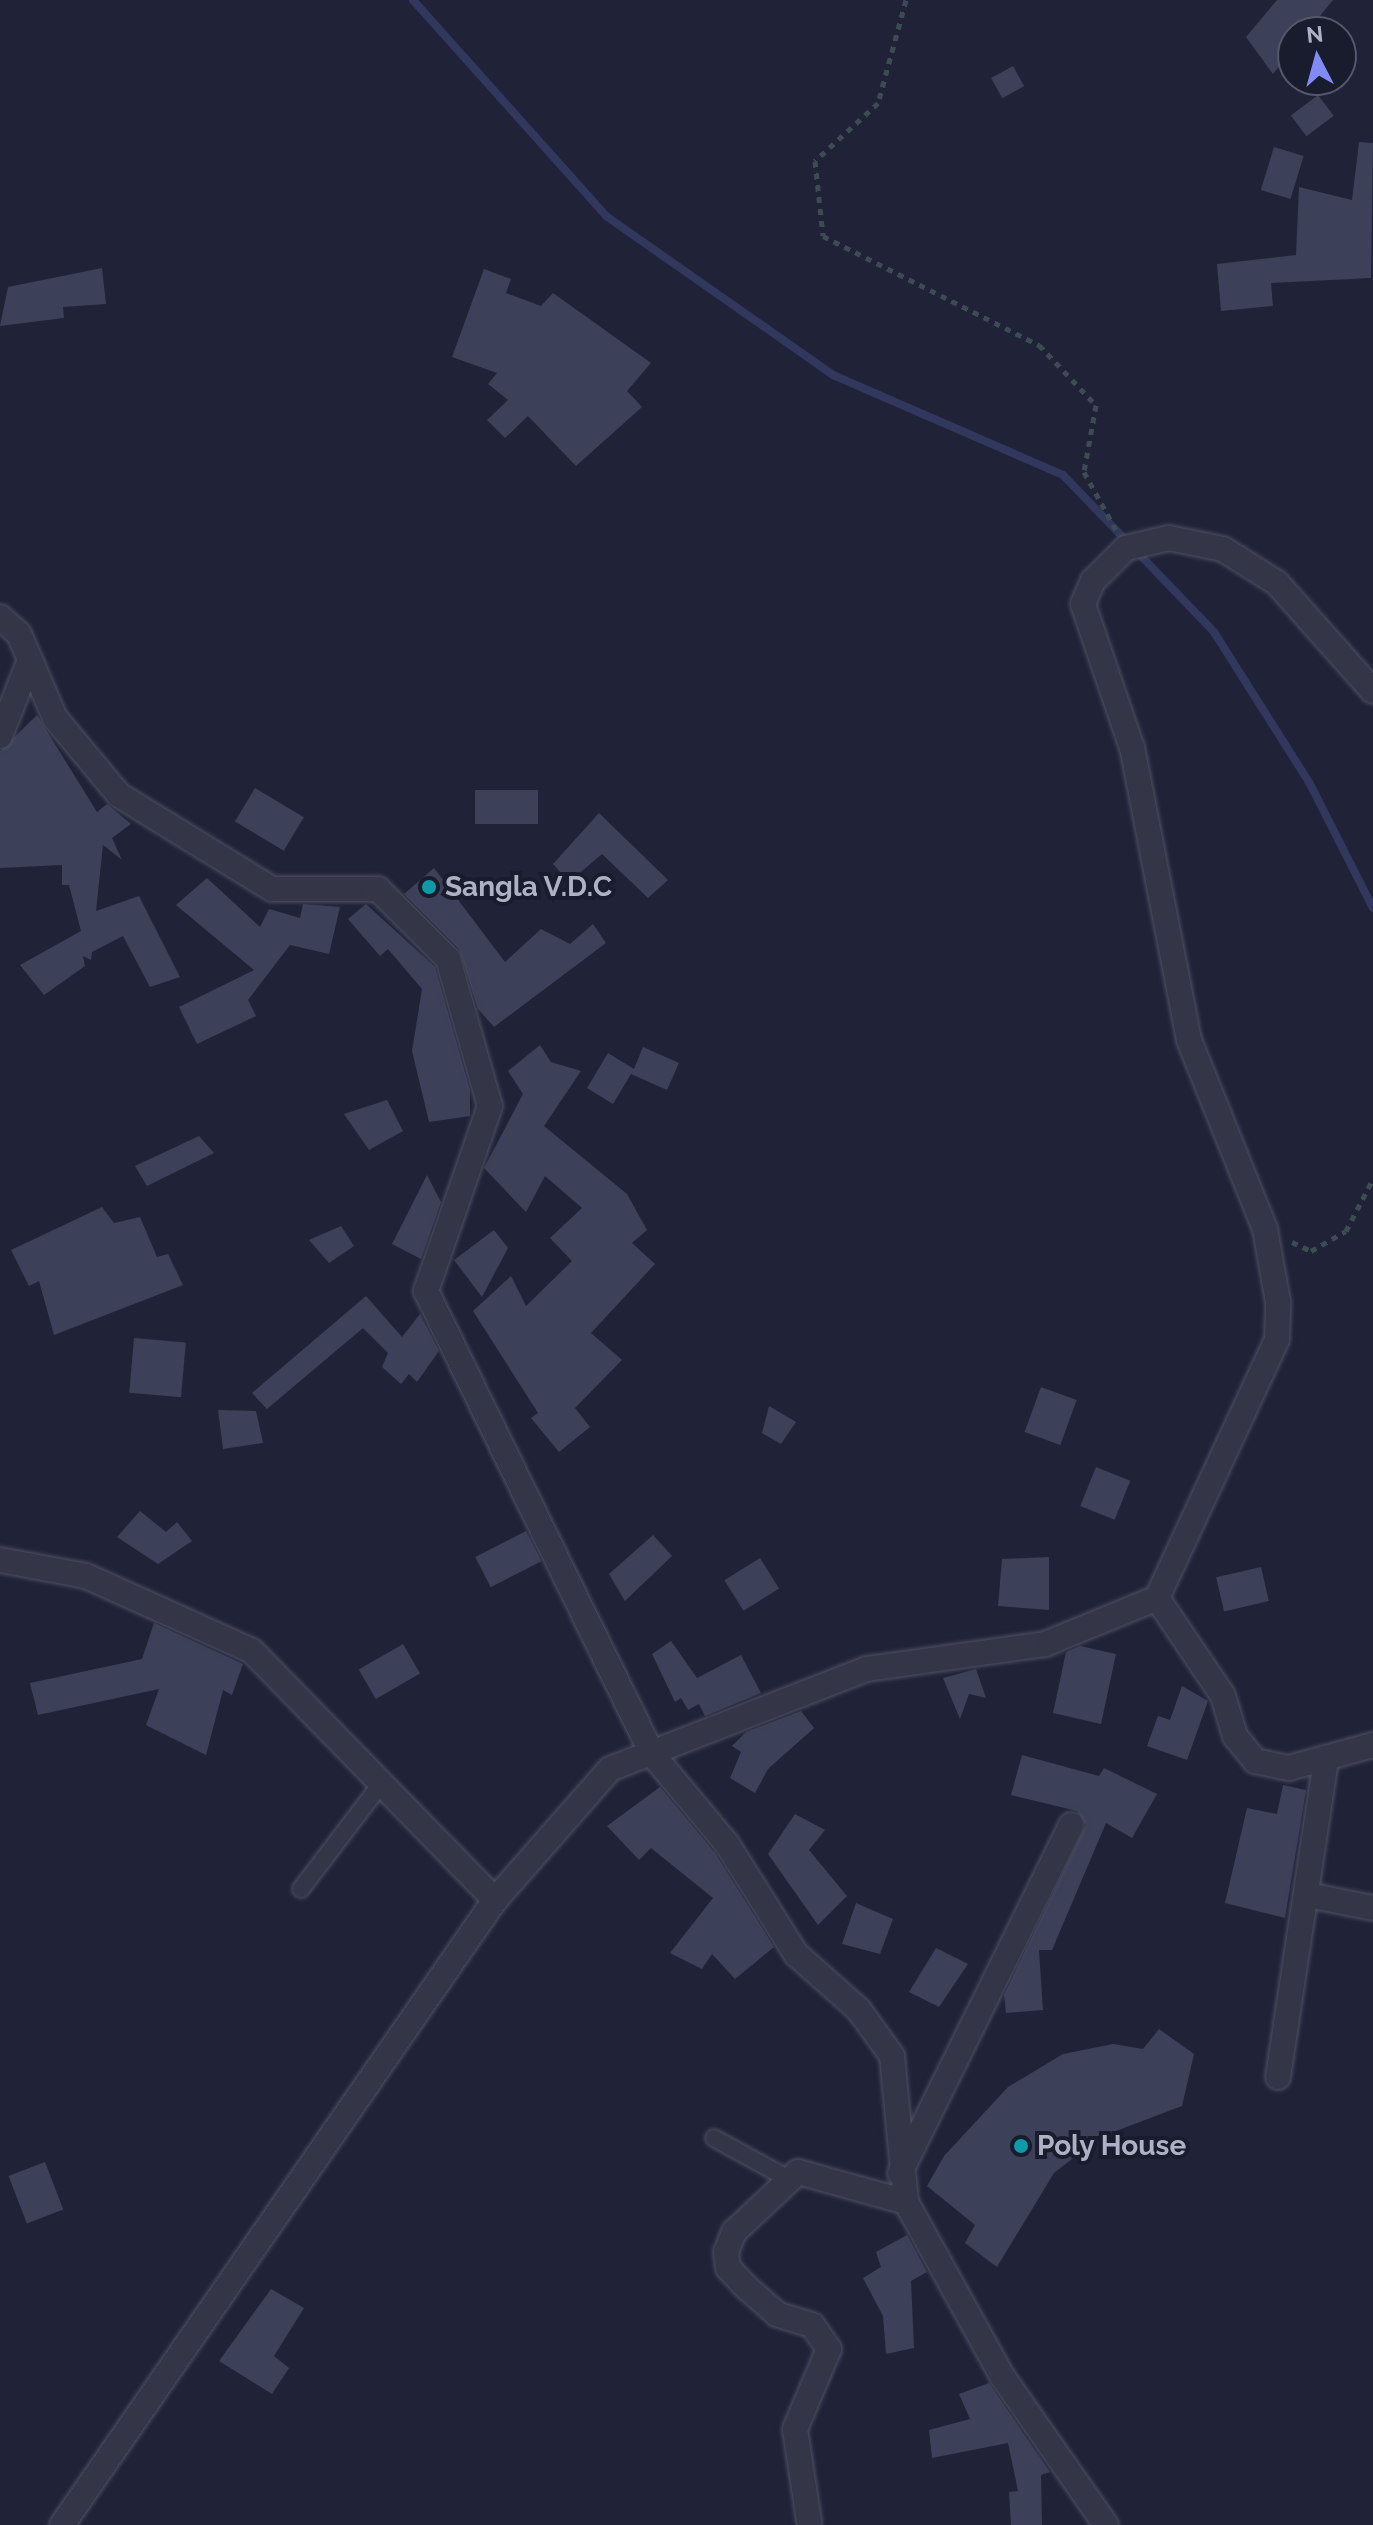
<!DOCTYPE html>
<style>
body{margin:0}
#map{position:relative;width:1373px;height:2525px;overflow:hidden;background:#202338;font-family:Raleway,sans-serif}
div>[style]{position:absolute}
.stream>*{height:8px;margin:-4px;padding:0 4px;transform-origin:4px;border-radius:4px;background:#32375d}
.building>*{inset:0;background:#3c4058;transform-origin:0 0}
.path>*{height:5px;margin-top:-2.5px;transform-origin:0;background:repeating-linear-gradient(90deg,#3d4b53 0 6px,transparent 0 12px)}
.roads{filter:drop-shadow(0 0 2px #4e5063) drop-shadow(0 0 2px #4e5063)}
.service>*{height:16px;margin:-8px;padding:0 8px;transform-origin:8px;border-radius:8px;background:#343648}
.minor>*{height:24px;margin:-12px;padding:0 12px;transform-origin:12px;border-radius:12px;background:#343648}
.tertiary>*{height:24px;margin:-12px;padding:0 12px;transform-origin:12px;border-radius:12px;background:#343648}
.dots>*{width:22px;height:22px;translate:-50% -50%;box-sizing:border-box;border:4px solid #191c2d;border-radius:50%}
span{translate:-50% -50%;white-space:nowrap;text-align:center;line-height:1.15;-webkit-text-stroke:8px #191c2d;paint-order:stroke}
.poi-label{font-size:28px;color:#aeb0c5;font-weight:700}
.left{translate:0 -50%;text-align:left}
.north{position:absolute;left:1277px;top:16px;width:80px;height:80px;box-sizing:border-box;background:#191c2d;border:2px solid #55576a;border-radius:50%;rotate:354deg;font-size:22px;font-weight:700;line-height:32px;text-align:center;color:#aeb0c5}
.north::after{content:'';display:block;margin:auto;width:28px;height:36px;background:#818bf7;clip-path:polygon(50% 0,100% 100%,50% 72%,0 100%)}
</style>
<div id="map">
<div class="stream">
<div style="left:413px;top:0;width:290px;rotate:48.2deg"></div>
<div style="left:606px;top:216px;width:277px;rotate:35deg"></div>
<div style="left:833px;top:375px;width:251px;rotate:23.5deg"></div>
<div style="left:1063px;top:475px;width:218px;rotate:46.1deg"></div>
<div style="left:1214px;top:632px;width:178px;rotate:57.7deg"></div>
<div style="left:1309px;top:782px;width:141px;rotate:63.1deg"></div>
</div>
<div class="building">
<div style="clip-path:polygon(1277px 0,1333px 0,1307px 32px,1293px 32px,1293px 49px,1273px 74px,1246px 37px)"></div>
<div style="left:1013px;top:66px;width:23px;height:25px;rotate:61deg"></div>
<div style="left:1318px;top:95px;width:26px;height:34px;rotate:53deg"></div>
<div style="clip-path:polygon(1359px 142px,1373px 143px,1371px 278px,1271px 283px,1273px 306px,1221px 311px,1217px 264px,1296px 255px,1299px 187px,1352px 200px)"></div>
<div style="left:1274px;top:147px;width:31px;height:45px;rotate:17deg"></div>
<div style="clip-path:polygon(102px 268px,106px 304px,63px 307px,64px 318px,0 326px,8px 287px)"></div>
<div style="clip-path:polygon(484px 269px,511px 279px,506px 293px,541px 306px,553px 293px,651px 363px,627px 391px,642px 407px,576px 466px,528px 416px,505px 438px,487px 420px,508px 400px,488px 384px,497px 373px,452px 357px)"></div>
<div style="clip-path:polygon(37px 715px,97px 812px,107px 804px,131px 824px,112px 838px,122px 860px,103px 845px,96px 911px,139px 896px,180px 977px,150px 987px,123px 936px,92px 952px,91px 960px,83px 956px,85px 966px,44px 995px,20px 965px,81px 931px,69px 885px,62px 885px,62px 865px,0 868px,0 751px)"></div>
<div style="left:255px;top:788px;width:57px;height:39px;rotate:31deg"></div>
<div style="left:538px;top:790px;width:34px;height:63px;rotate:90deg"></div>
<div style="clip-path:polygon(599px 813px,668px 880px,648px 898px,602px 854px,569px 882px,553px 864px)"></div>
<div style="clip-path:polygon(434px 868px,505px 962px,541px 929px,570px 944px,593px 924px,606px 943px,494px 1027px,478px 1009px,459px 949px,404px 894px)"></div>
<div style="clip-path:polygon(207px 878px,260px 927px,269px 909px,300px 918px,303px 904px,340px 907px,329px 954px,290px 945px,248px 1000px,256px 1016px,197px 1044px,179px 1007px,254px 970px,176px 905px)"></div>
<div style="clip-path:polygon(366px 904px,435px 967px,470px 1090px,470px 1116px,429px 1122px,412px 1051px,422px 989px,388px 949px,380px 956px,348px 919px)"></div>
<div style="clip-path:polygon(540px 1045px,551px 1062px,581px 1071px,544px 1126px,627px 1194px,647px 1230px,632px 1243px,655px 1264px,591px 1333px,622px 1360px,575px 1408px,590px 1427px,559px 1452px,531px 1418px,538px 1413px,473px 1311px,511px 1276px,526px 1306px,572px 1261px,550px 1238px,582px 1208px,545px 1176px,526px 1212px,484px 1168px,523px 1094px,508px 1071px)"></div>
<div style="clip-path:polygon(643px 1047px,679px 1063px,667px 1090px,631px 1074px,613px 1104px,587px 1088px,608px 1053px,634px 1069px)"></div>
<div style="clip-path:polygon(387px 1100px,403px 1131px,369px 1150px,344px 1114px)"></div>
<div style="clip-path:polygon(199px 1136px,214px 1153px,147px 1186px,135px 1166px)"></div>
<div style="clip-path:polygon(427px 1175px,441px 1202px,421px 1259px,392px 1244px)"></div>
<div style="clip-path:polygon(102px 1207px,114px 1223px,140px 1217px,157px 1257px,168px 1254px,183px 1285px,54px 1335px,39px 1281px,29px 1286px,11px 1250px)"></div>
<div style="clip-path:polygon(341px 1226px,354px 1246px,329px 1263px,309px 1240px)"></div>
<div style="clip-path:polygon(494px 1230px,508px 1248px,482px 1297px,454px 1260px)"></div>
<div style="clip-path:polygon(366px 1296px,402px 1337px,420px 1314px,439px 1351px,417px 1382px,409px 1374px,401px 1384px,382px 1367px,388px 1353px,363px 1328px,267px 1409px,252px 1393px)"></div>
<div style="left:134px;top:1338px;width:52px;height:55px;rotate:5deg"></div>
<div style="left:1041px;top:1387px;width:38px;height:48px;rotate:20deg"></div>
<div style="clip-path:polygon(769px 1406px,796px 1422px,781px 1444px,762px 1433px)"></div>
<div style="clip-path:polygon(218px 1410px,256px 1411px,263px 1443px,223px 1449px)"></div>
<div style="left:1096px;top:1467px;width:37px;height:42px;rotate:22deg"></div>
<div style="clip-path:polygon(140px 1511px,166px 1532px,177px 1522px,192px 1541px,158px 1564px,117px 1537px)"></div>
<div style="left:526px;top:1531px;width:34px;height:57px;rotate:63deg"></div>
<div style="clip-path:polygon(653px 1535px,672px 1556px,625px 1601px,609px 1574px)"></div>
<div style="clip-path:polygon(1049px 1557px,1049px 1610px,998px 1606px,1002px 1559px)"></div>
<div style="left:760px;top:1558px;width:36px;height:42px;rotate:58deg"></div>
<div style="left:1261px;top:1567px;width:35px;height:46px;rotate:77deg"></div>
<div style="clip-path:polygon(154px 1623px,243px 1664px,232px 1695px,223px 1690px,206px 1755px,146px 1725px,159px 1689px,38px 1715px,30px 1683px,142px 1659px)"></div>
<div style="clip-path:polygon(671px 1641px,697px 1678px,741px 1655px,761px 1693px,705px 1716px,699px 1704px,688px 1710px,681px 1698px,675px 1702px,652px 1654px)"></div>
<div style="left:403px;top:1644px;width:34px;height:51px;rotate:60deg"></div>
<div style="clip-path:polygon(1080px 1646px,1116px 1654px,1101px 1724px,1053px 1713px,1066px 1652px)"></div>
<div style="clip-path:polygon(976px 1669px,986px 1698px,969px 1694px,960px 1719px,943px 1678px)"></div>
<div style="clip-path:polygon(1182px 1686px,1208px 1701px,1187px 1760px,1147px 1746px,1158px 1716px,1170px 1720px)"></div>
<div style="clip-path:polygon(801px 1711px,814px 1728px,768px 1769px,755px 1793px,730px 1778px,741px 1752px,732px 1746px,746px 1732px)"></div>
<div style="clip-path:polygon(1022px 1755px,1099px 1776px,1104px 1768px,1157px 1794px,1132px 1838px,1106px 1823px,1052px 1950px,1039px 1950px,1043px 2010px,1006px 2013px,1004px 1995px,1086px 1825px,1077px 1811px,1011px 1795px)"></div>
<div style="clip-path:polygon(1283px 1785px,1306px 1790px,1285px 1918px,1225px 1903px,1247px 1808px,1277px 1814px)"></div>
<div style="clip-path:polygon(660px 1787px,715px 1853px,774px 1947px,735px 1979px,712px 1954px,702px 1969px,670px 1953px,713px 1898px,651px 1848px,639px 1860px,607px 1826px)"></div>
<div style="clip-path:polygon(795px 1814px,825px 1830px,809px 1850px,847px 1896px,818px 1925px,768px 1854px)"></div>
<div style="clip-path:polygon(856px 1903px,893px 1919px,880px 1954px,842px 1944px)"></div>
<div style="clip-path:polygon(936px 1948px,968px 1964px,939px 2007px,909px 1992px)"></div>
<div style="clip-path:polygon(1159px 2029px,1194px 2054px,1182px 2106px,1100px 2137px,1054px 2173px,997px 2267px,965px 2243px,975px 2225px,927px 2186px,944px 2156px,1008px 2087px,1063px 2054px,1113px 2044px,1143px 2049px)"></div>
<div style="left:45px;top:2162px;width:51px;height:39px;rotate:69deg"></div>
<div style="clip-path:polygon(907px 2235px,927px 2272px,911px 2281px,914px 2348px,886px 2354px,883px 2316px,863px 2278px,881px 2267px,876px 2252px)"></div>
<div style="clip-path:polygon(271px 2289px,304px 2308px,274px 2356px,289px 2368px,272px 2394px,219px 2361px)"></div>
<div style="clip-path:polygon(989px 2383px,1050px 2472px,1041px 2475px,1042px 2525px,1011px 2525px,1009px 2492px,1018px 2491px,1008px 2443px,932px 2458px,929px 2430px,970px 2419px,959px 2394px)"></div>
</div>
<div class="path">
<div style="left:906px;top:0;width:107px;rotate:105.2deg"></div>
<div style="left:878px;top:103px;width:86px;rotate:137.4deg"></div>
<div style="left:815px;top:161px;width:75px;rotate:83.9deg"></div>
<div style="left:823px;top:236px;width:242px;rotate:26.8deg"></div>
<div style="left:1039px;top:345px;width:83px;rotate:46.5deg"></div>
<div style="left:1096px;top:405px;width:68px;rotate:100.2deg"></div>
<div style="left:1084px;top:472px;width:66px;rotate:61.1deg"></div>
<div style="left:1292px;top:1242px;width:21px;rotate:25deg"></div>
<div style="left:1311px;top:1251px;width:40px;rotate:-29.7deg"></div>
<div style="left:1346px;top:1231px;width:59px;rotate:-62.6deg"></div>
</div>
<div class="roads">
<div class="service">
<div style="left:301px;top:1889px;width:132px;rotate:-52.7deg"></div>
<div style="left:714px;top:2138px;width:81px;rotate:28.8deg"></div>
</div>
<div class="minor">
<div style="left:0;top:617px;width:25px;rotate:42deg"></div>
<div style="left:19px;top:634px;width:91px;rotate:66.8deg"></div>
<div style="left:55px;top:718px;width:100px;rotate:50.3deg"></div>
<div style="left:119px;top:795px;width:180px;rotate:31.6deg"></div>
<div style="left:272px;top:889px;width:106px"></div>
<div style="left:378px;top:889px;width:99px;rotate:45deg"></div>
<div style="left:448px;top:959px;width:153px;rotate:74.1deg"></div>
<div style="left:490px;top:1106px;width:196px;rotate:109.1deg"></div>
<div style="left:426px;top:1291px;width:515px;rotate:63.98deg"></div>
<div style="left:652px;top:1754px;width:117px;rotate:50.2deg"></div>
<div style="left:727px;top:1844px;width:130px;rotate:57.9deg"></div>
<div style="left:796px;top:1954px;width:84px;rotate:41.6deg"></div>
<div style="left:859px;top:2010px;width:57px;rotate:54.3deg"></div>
<div style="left:892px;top:2056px;width:147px;rotate:84.5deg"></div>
<div style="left:906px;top:2202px;width:199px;rotate:61.1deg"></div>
<div style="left:1002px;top:2376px;width:182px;rotate:55.1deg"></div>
<div style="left:0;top:736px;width:82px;rotate:-68.5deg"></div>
<div style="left:0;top:1560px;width:87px;rotate:10.5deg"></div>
<div style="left:86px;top:1576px;width:182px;rotate:24.3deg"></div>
<div style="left:252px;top:1651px;width:348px;rotate:45.7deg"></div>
<div style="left:1157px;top:1598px;width:118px;rotate:56deg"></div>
<div style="left:1223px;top:1696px;width:42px;rotate:73.3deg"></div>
<div style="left:1235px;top:1736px;width:32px;rotate:51deg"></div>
<div style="left:1255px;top:1761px;width:35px;rotate:12deg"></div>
<div style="left:1289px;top:1768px;width:87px;rotate:-15.3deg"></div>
<div style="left:1308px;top:1895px;width:66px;rotate:11.3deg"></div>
<div style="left:1278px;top:2077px;width:323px;rotate:-81.4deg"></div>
<div style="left:900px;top:2173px;width:388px;rotate:-63.8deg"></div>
<div style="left:809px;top:2521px;width:93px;rotate:-98.7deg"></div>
<div style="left:795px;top:2429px;width:87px;rotate:-67deg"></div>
<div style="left:829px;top:2349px;width:29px;rotate:-125deg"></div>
<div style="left:812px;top:2325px;width:37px;rotate:-163deg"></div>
<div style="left:777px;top:2314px;width:41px;rotate:-138.9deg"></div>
<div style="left:746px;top:2287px;width:26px;rotate:-133deg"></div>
<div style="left:728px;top:2268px;width:16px;rotate:-97deg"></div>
<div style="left:726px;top:2252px;width:22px;rotate:-68deg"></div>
<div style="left:734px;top:2232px;width:88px;rotate:-43.2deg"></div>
<div style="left:798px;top:2172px;width:112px;rotate:15.5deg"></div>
</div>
<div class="tertiary">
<div style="left:62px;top:2525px;width:760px;rotate:-55.29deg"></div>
<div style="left:495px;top:1900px;width:174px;rotate:-48.7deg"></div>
<div style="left:610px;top:1769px;width:276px;rotate:-21.3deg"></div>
<div style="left:867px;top:1669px;width:180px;rotate:-8deg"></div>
<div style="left:1045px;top:1644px;width:121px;rotate:-22.3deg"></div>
<div style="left:1157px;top:1598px;width:285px;rotate:-65.1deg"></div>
<div style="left:1277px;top:1339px;width:37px;rotate:-88deg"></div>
<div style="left:1278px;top:1302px;width:74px;rotate:-100.1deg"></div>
<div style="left:1265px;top:1229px;width:204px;rotate:-111.9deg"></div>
<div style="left:1189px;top:1040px;width:298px;rotate:-101deg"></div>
<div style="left:1132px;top:748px;width:152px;rotate:-108.8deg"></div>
<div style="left:1083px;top:604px;width:25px;rotate:-67deg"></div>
<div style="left:1093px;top:581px;width:47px;rotate:-45deg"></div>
<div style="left:1126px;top:548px;width:44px;rotate:-13.1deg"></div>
<div style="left:1169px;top:538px;width:55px;rotate:11.5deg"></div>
<div style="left:1223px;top:549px;width:64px;rotate:32.2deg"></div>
<div style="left:1277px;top:583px;width:144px;rotate:48.4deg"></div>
</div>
</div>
<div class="dots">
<div style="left:429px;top:887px;background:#0f9aa8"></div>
<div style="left:1021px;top:2146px;background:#0f9aa8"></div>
</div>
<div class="poi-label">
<span class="left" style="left:445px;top:887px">Sangla V.D.C</span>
<span class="left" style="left:1037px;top:2146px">Poly House</span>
</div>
<div class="north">N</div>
</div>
